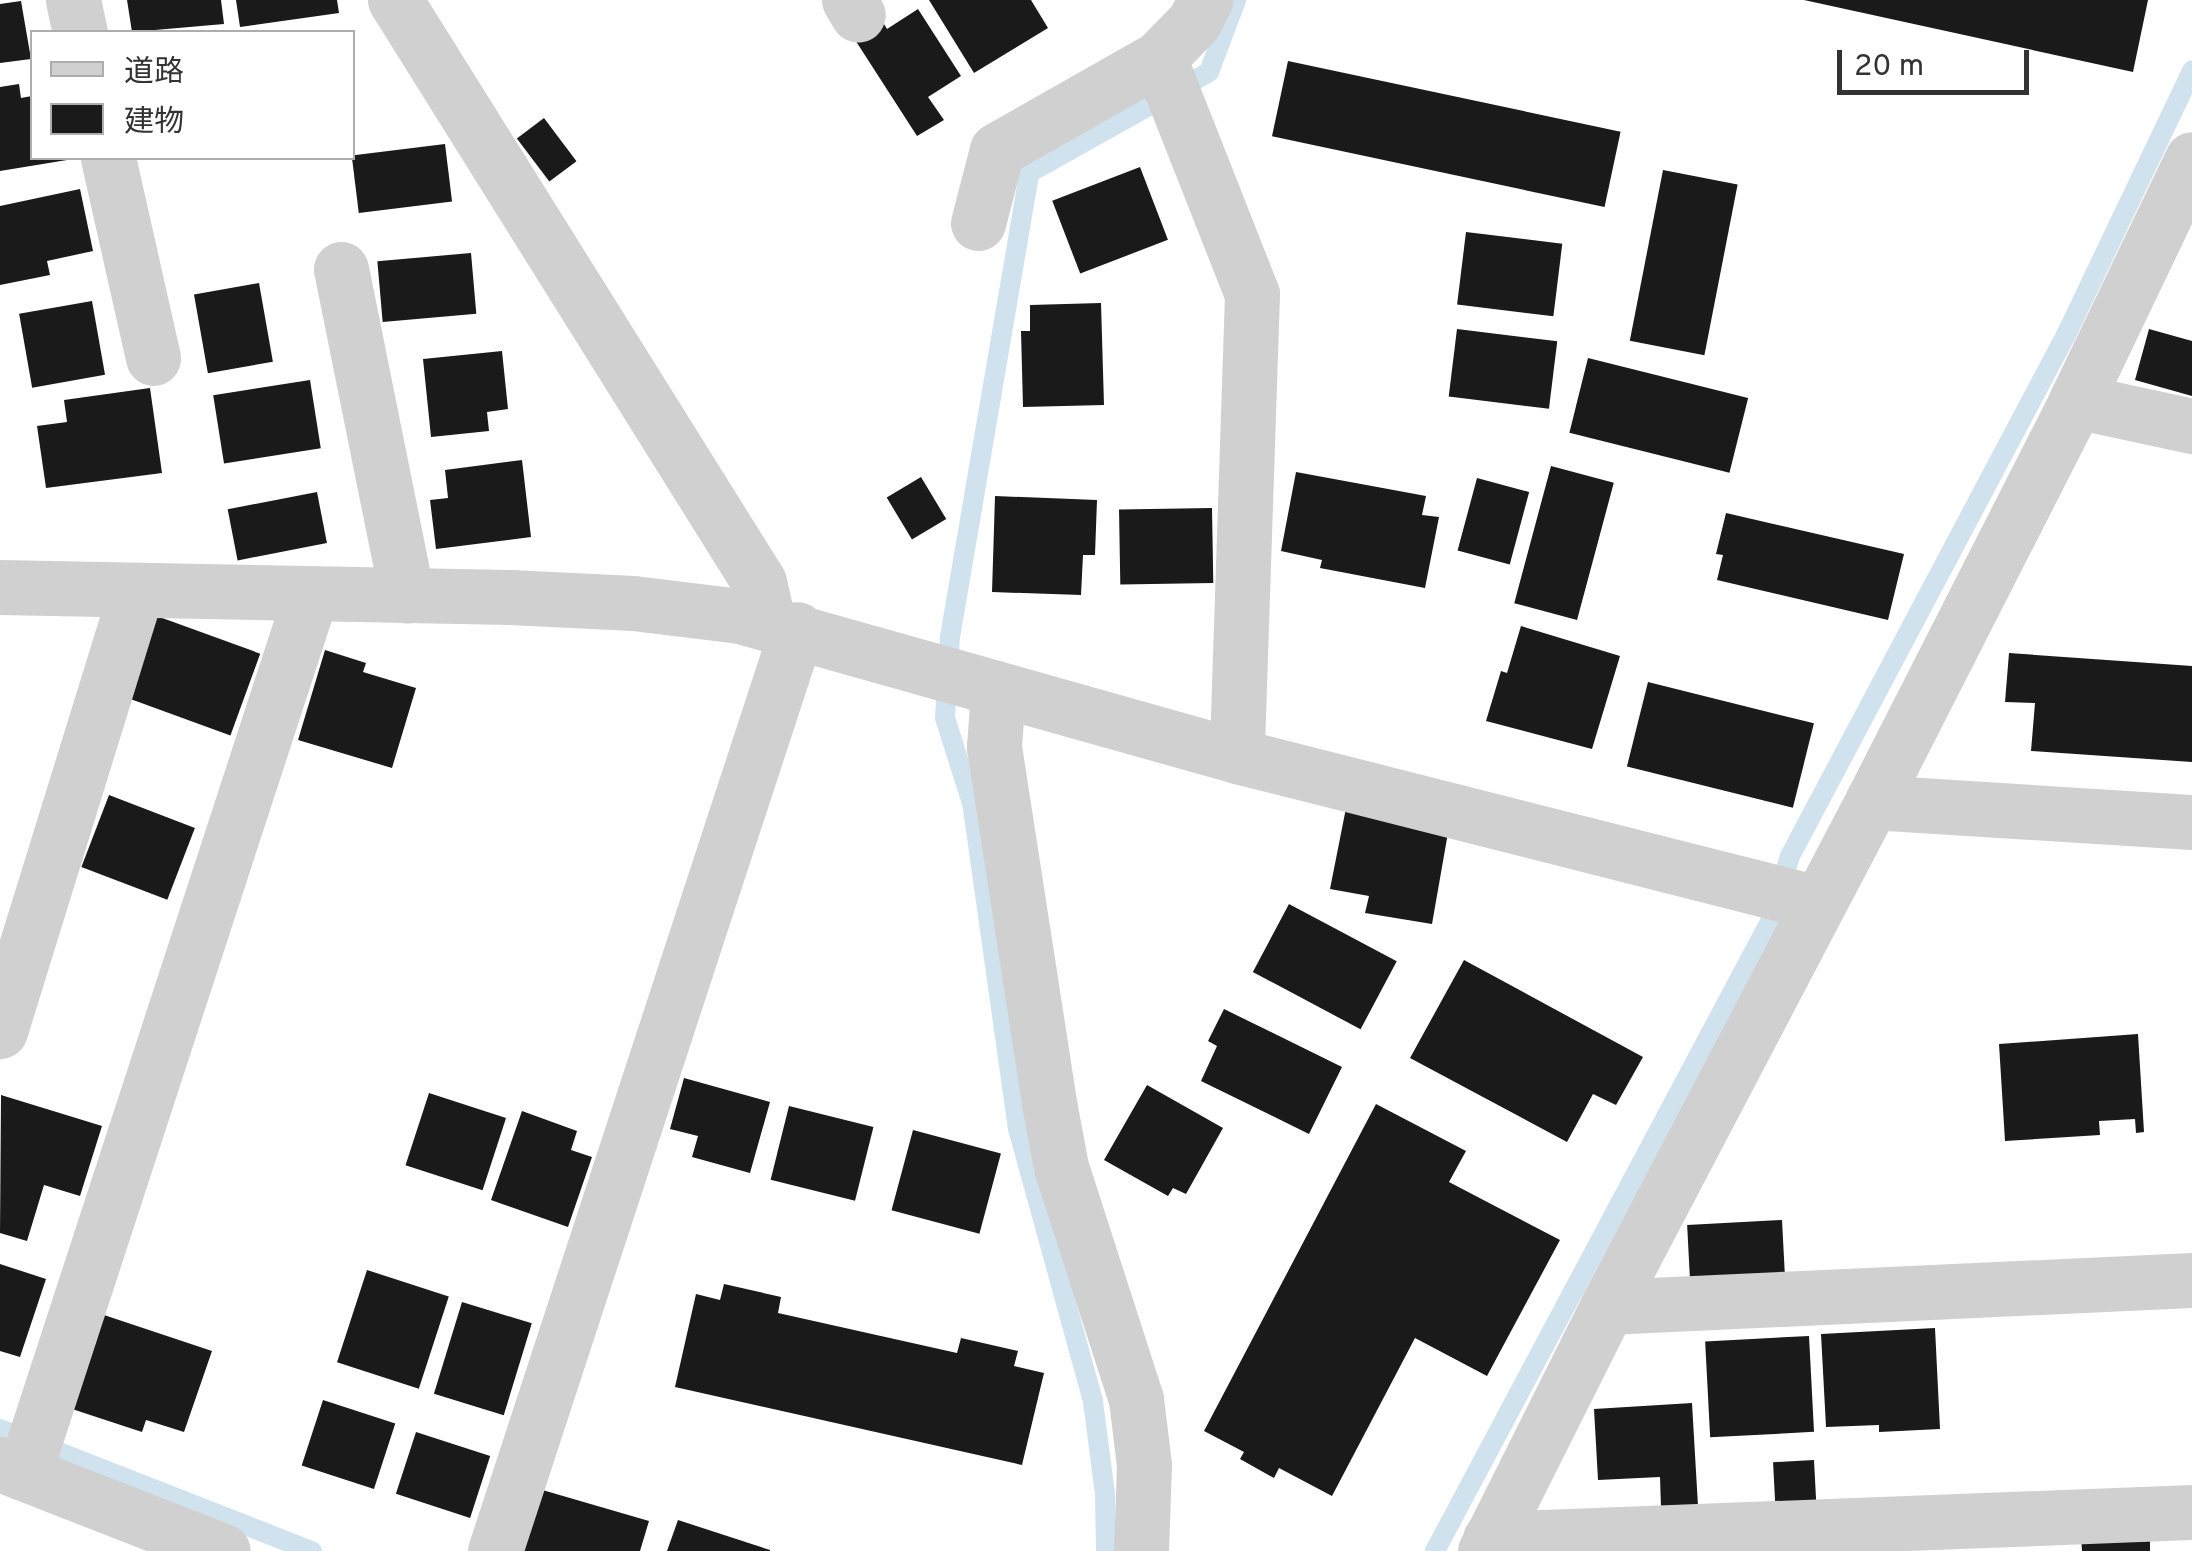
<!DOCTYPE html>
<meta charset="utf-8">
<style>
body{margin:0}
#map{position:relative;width:2192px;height:1551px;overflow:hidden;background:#fff;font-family:Overpass,"Noto Sans JP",sans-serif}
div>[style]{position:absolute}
.stream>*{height:20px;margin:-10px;padding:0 10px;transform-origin:10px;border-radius:10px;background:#cfe2ee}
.building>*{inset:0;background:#1a1a1a;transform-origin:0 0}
.minor>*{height:55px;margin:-27.5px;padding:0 27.5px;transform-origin:27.5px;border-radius:27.5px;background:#d0d0d0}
span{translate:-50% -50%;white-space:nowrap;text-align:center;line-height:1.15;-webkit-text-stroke:10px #fff;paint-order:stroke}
.legend{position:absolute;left:30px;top:30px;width:325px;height:130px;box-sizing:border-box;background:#fff;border:2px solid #adadad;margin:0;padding:12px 18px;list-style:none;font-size:30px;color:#333}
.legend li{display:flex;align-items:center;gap:20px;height:50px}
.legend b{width:50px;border:2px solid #adadad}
.scale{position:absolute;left:1837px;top:50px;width:192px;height:45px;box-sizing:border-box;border:5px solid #333;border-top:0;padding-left:12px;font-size:30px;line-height:35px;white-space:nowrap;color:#333;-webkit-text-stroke:8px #fff;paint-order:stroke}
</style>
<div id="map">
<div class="stream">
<div style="left:0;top:1429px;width:335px;rotate:21.4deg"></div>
<div style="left:1106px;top:1551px;width:57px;rotate:-91deg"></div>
<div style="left:1105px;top:1494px;width:94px;rotate:-97.4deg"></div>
<div style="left:1093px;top:1401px;width:282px;rotate:-105.4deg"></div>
<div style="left:1018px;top:1129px;width:329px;rotate:-98deg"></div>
<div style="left:972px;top:803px;width:89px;rotate:-107.6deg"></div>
<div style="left:945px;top:718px;width:81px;rotate:-86.5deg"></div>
<div style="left:950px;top:637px;width:471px;rotate:-80.3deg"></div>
<div style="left:1029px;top:173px;width:206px;rotate:-29.3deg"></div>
<div style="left:1209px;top:72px;width:77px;rotate:-69.4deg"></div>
<div style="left:1435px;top:1551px;width:715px;rotate:-61.97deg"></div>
<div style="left:1771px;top:920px;width:67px;rotate:-73.5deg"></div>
<div style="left:1790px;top:856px;width:590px;rotate:-62.09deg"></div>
<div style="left:2066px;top:335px;width:293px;rotate:-64.5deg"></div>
</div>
<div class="building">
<div style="clip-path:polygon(127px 0,221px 0,224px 24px,132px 32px)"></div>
<div style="clip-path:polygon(236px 0,337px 0,339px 13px,240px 27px)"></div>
<div style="clip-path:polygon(929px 0,1031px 0,1048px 28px,974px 73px)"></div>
<div style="clip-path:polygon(1804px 0,2148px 0,2133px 72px)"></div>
<div style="clip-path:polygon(21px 1px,31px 59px,0 63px,0 4px)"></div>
<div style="clip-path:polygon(918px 9px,961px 76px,928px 97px,944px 120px,917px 136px,850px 32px,878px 14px,887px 29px)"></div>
<div style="left:1288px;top:61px;width:340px;height:77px;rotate:12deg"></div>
<div style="clip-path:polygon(19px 84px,21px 98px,32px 96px,32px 158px,67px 160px,0 171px,0 87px)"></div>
<div style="left:544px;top:118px;width:54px;height:34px;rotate:53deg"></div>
<div style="left:445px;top:144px;width:58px;height:94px;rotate:83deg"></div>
<div style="left:1140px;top:167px;width:78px;height:94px;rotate:69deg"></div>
<div style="left:1663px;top:170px;width:76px;height:174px;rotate:11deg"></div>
<div style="clip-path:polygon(80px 189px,93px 251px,47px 261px,50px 275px,0 285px,0 206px)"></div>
<div style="left:1466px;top:232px;width:97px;height:73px;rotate:7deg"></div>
<div style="left:471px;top:253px;width:61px;height:94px;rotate:85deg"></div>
<div style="left:259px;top:283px;width:80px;height:66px;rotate:80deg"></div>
<div style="left:92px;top:301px;width:75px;height:74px;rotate:80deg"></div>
<div style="clip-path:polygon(1101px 303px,1104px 405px,1023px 407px,1021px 331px,1030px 331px,1030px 305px)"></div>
<div style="left:1457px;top:329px;width:101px;height:68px;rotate:7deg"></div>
<div style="clip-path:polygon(2149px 329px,2192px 341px,2192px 396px,2135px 380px)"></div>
<div style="clip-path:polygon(502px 351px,508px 409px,487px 412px,489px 431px,431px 437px,423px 359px)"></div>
<div style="left:1588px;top:358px;width:165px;height:77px;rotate:14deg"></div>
<div style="left:310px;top:380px;width:69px;height:98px;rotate:81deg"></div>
<div style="clip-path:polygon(150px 388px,162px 473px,46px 488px,37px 426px,67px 422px,64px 400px)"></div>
<div style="clip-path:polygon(522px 460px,531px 537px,436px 549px,430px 500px,448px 498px,445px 470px)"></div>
<div style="left:1551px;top:466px;width:65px;height:142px;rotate:15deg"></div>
<div style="clip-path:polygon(1296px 472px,1426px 496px,1422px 515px,1439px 517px,1425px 588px,1320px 568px,1322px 560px,1281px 551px)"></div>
<div style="left:921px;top:477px;width:49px;height:40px;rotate:59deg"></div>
<div style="left:1477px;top:478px;width:54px;height:75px;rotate:15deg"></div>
<div style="left:317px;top:492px;width:52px;height:91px;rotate:79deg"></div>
<div style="clip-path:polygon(995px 496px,1097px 500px,1095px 555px,1083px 555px,1081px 595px,992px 592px)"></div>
<div style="left:1212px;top:508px;width:75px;height:93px;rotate:89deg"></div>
<div style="clip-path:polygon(1726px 513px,1904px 554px,1888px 620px,1717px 580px,1723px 555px,1716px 554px)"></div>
<div style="left:154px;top:615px;width:113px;height:87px;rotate:20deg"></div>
<div style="clip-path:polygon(1521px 626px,1620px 656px,1592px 749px,1486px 721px,1501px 671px,1507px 673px)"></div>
<div style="clip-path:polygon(325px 650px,366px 663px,363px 672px,416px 688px,392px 768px,298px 740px)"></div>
<div style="clip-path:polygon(2009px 653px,2192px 666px,2192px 762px,2031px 751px,2035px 703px,2005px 702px)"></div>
<div style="left:1648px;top:682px;width:171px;height:87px;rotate:14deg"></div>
<div style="left:109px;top:795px;width:92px;height:77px;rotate:21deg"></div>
<div style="clip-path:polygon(1346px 808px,1449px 827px,1432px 924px,1365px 913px,1369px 896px,1330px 889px)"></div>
<div style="left:1289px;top:904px;width:122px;height:77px;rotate:28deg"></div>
<div style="clip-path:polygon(1464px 960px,1643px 1057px,1616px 1105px,1593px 1094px,1567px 1142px,1410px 1058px)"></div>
<div style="clip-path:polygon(1224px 1009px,1342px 1067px,1309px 1134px,1201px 1081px,1217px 1046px,1208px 1041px)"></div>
<div style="clip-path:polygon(2138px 1034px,2144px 1132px,2136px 1133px,2135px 1119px,2099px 1121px,2100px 1135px,2005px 1141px,1999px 1044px)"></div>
<div style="clip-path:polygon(684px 1078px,770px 1102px,750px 1173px,692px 1157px,698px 1136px,670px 1129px)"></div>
<div style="clip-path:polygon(1147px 1085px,1223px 1128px,1186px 1194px,1173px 1188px,1168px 1196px,1104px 1160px)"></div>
<div style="left:429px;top:1093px;width:81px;height:76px;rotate:18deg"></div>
<div style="clip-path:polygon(1px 1095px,102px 1126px,80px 1196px,44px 1185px,27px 1241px,0 1233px)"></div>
<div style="clip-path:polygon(1376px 1104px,1466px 1151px,1449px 1182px,1560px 1240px,1487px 1376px,1415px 1338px,1332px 1496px,1279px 1468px,1274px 1478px,1240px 1459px,1244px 1452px,1204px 1431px)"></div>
<div style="left:789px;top:1106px;width:87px;height:76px;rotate:14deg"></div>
<div style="clip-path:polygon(522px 1111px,577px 1131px,571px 1150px,592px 1157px,568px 1227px,491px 1200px)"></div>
<div style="left:913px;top:1130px;width:91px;height:83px;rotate:15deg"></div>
<div style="left:1782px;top:1220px;width:63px;height:95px;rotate:87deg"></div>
<div style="clip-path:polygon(0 1264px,46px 1279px,20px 1357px,0 1351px)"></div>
<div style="left:367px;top:1270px;width:86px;height:97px;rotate:18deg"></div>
<div style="clip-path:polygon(724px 1284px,781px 1297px,778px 1313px,957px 1353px,961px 1338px,1018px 1351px,1014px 1366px,1044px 1373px,1022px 1465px,675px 1387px,696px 1294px,720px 1300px)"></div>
<div style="left:462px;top:1302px;width:73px;height:96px;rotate:17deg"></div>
<div style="clip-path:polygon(104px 1315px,212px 1351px,184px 1432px,146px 1420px,142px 1432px,72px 1409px)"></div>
<div style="clip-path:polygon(1935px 1328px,1940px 1429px,1879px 1432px,1879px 1425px,1826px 1427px,1821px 1334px)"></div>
<div style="left:1809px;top:1336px;width:96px;height:104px;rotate:87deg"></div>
<div style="left:323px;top:1400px;width:76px;height:69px;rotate:18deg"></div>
<div style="clip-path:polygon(1692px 1403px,1698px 1506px,1661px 1508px,1660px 1477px,1598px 1480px,1594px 1409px)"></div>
<div style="left:416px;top:1432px;width:78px;height:65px;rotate:18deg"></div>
<div style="left:1814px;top:1460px;width:42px;height:41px;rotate:87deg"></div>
<div style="clip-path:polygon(539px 1489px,649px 1521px,640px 1551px,520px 1551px)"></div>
<div style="clip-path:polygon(678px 1520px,770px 1550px,770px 1551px,667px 1551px)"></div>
<div style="clip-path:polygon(2136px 1534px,2136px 1542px,2150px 1541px,2150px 1551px,2082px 1551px,2081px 1537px)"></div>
</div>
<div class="minor">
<div style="left:73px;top:0;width:33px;rotate:78deg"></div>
<div style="left:395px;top:0;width:686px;rotate:57.98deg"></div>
<div style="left:759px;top:582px;width:41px;rotate:77.3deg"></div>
<div style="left:849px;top:0;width:17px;rotate:59deg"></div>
<div style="left:1159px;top:58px;width:254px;rotate:68.5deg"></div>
<div style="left:1252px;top:294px;width:462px;rotate:91.9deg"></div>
<div style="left:108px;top:158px;width:205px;rotate:77.3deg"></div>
<div style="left:978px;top:223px;width:75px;rotate:-75.4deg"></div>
<div style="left:997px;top:150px;width:186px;rotate:-29.6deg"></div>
<div style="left:1159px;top:58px;width:50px;rotate:-45.8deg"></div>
<div style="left:1194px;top:22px;width:25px;rotate:-63deg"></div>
<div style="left:341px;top:269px;width:333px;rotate:78.6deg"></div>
<div style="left:2076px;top:401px;width:119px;rotate:12.2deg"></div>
<div style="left:0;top:587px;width:510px;rotate:1.12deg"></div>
<div style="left:510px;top:597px;width:123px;rotate:2.8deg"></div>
<div style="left:633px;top:603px;width:108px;rotate:6.9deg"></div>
<div style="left:740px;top:616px;width:516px;rotate:15.73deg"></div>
<div style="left:1237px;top:756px;width:599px;rotate:14.2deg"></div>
<div style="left:998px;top:691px;width:56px;rotate:94.1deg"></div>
<div style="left:994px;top:747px;width:365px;rotate:81.2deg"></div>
<div style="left:1050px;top:1108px;width:60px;rotate:79.4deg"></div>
<div style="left:1061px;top:1167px;width:244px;rotate:72.1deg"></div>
<div style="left:1136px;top:1399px;width:66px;rotate:83.1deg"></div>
<div style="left:1144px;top:1465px;width:86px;rotate:92deg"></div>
<div style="left:1872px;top:802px;width:321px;rotate:3.6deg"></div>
<div style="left:0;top:1031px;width:461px;rotate:-72.8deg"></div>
<div style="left:1607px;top:1307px;width:586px;rotate:-2.64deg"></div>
<div style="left:0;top:1464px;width:239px;rotate:21.3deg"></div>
<div style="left:24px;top:1473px;width:925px;rotate:-71.92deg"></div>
<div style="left:1490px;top:1539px;width:703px;rotate:-2.2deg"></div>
<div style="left:495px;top:1551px;width:970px;rotate:-71.86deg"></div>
<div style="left:1485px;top:1551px;width:273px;rotate:-63.4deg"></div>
<div style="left:1607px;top:1307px;width:570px;rotate:-62.31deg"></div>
<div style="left:1872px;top:802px;width:450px;rotate:-63deg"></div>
<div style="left:2076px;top:401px;width:268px;rotate:-64.4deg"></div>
</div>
<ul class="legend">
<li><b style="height:12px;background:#d0d0d0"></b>道路</li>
<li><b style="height:28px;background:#1a1a1a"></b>建物</li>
</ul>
<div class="scale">20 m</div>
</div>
